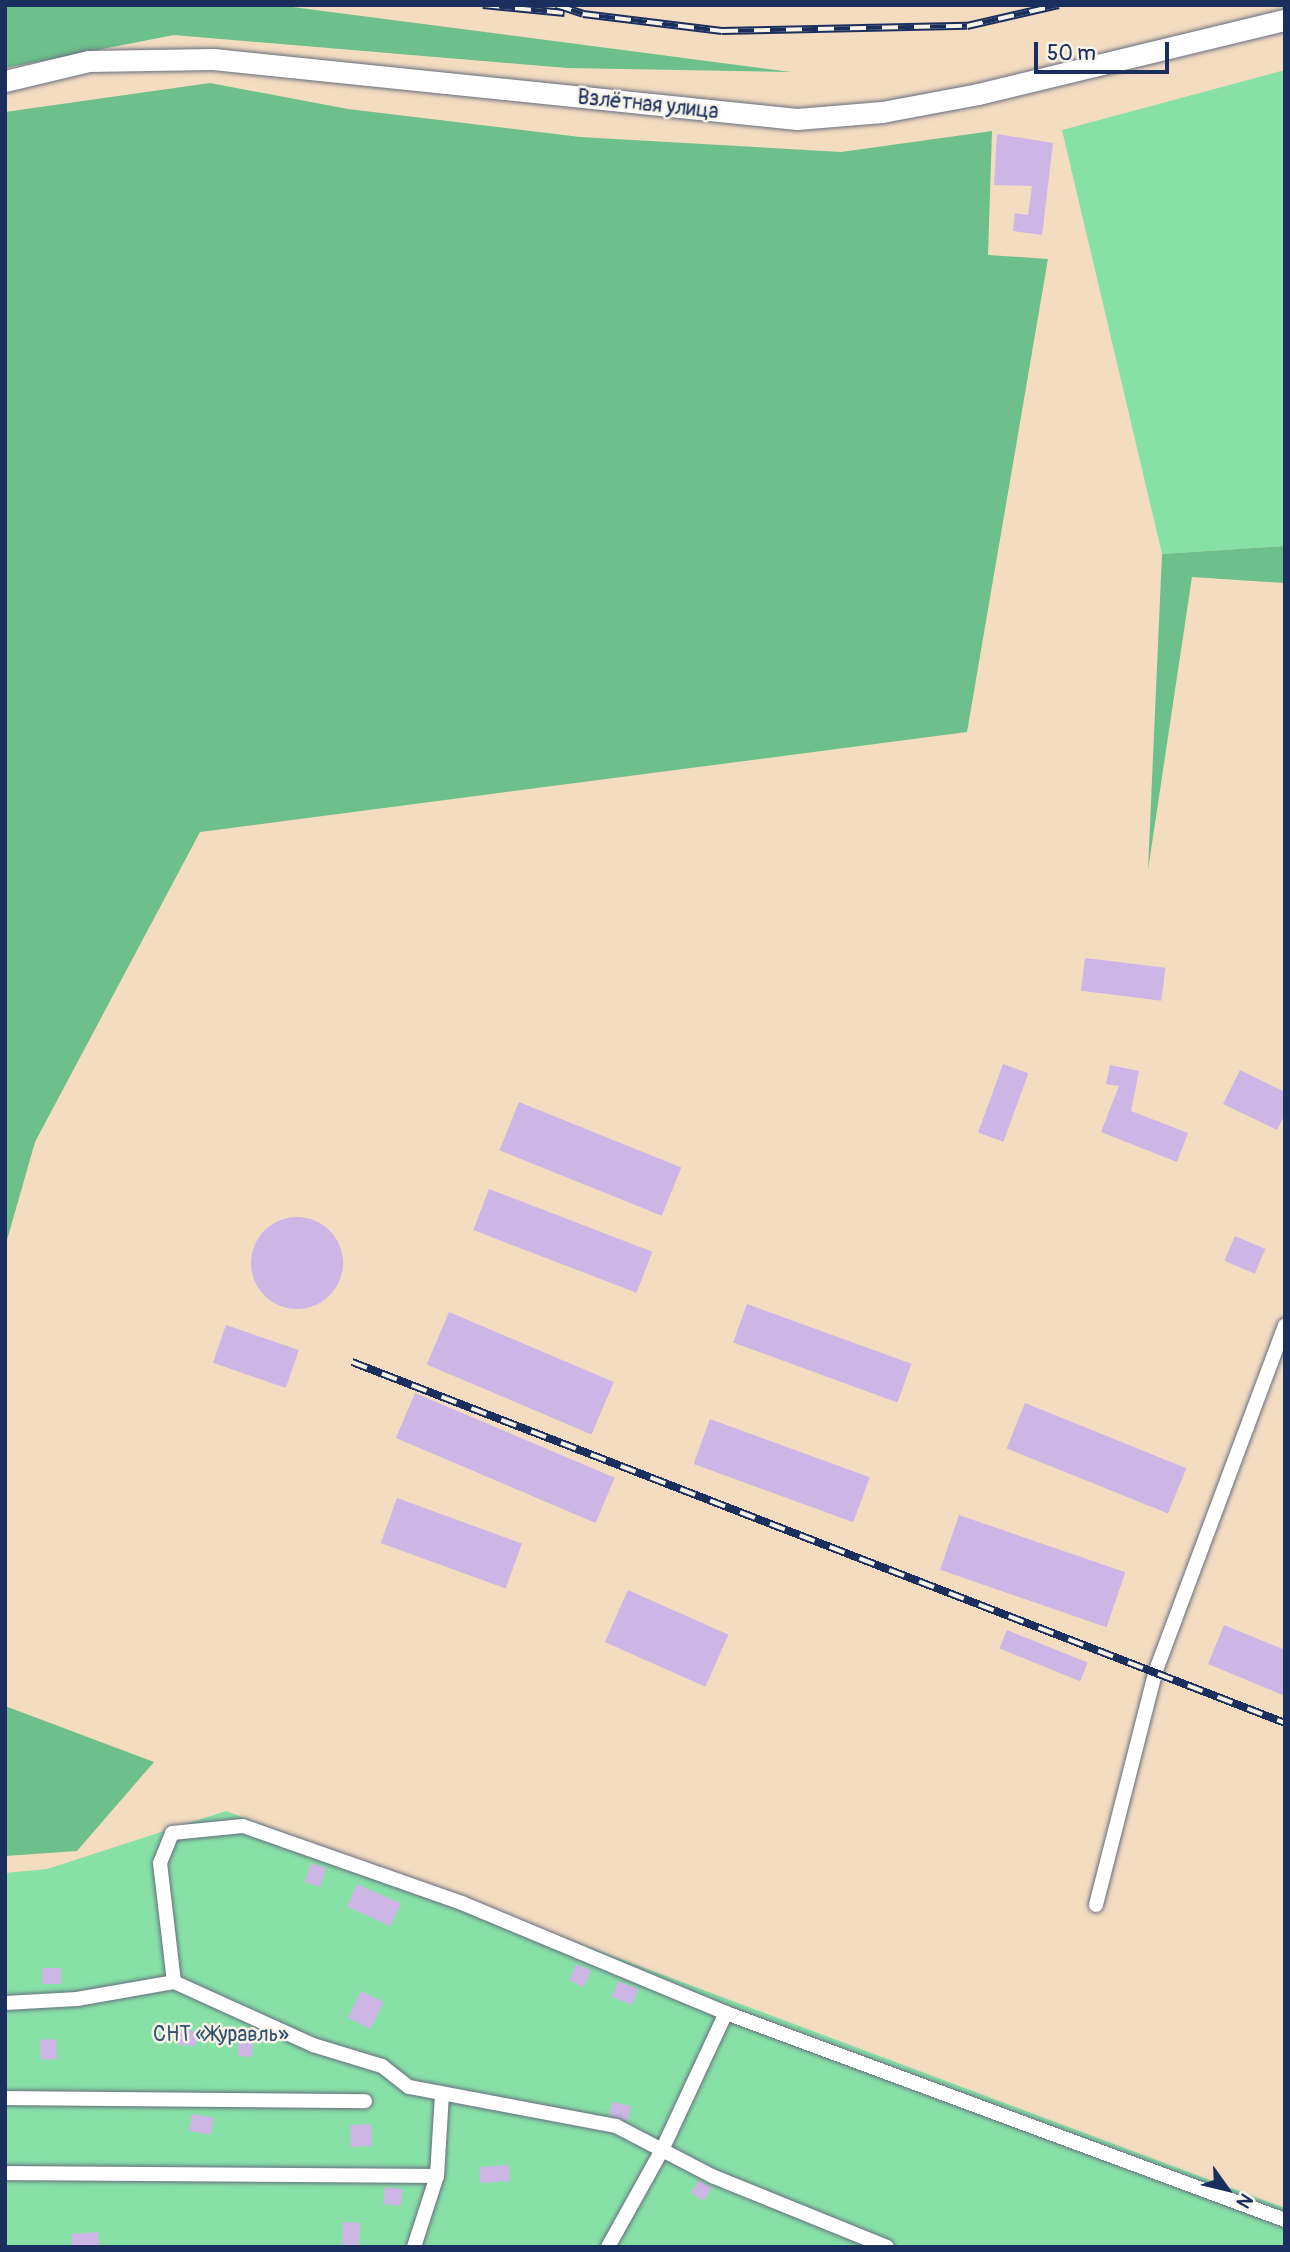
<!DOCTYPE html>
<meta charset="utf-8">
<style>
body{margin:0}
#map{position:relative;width:1290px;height:2252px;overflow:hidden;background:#f3dcc0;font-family:Pangolin,sans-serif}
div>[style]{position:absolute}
.green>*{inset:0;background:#87e1a7}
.forest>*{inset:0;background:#6dbf8c}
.building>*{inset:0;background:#cdb6e5;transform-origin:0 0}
.round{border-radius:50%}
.roads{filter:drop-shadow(0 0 2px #676c80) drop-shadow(0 0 2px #676c80)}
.street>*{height:14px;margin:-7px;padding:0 7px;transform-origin:7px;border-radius:7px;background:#fff}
.secondary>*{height:21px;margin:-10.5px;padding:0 10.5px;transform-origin:10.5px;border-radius:10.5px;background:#fff}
.rail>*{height:8px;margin-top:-4px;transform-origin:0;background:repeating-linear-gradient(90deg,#f7f3e8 0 16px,#1b2f5e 0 32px);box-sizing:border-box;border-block:2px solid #1b2f5e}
span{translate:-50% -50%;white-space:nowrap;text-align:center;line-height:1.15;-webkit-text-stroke:5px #f7f3e8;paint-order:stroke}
.street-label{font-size:21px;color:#1b2f5e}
.park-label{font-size:21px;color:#31536d}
.frame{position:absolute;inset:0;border:7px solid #1b2f5e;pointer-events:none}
.north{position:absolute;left:1192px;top:2154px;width:70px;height:70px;-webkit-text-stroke:5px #f7f3e8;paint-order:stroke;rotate:124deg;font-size:19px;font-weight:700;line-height:28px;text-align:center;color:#1b2f5e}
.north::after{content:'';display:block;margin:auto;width:24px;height:32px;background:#1b2f5e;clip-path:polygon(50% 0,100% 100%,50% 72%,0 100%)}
.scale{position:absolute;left:1034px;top:42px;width:135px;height:32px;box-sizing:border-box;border:4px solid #1b2f5e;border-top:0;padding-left:9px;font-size:21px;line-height:24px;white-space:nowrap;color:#1b2f5e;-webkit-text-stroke:5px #f7f3e8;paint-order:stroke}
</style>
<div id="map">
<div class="green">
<div style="clip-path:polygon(1285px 70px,1285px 546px,1162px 554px,1062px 130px)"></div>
<div style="clip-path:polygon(226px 1811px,1285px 2208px,1285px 2247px,5px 2247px,5px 1873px,47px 1869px)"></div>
</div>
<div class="forest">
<div style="clip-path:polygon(5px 5px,277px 5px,791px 72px,567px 68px,174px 35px,5px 68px)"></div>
<div style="clip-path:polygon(210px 83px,348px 109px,580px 137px,841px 152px,992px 131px,988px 255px,1048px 259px,967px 732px,200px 832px,35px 1142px,5px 1247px,5px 112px)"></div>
<div style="clip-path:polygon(1285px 546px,1285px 583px,1192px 577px,1148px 870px,1162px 554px)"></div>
<div style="clip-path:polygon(5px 1706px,154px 1762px,77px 1851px,5px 1856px)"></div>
</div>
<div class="building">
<div style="clip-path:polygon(997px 134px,1053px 143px,1042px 235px,1013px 231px,1015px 213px,1028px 215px,1032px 186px,994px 185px)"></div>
<div style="left:1085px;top:958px;width:81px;height:33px;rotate:7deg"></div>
<div style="left:1003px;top:1064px;width:27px;height:73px;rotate:20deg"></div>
<div style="clip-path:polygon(1110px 1065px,1139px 1071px,1131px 1111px,1188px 1133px,1177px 1162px,1101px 1132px,1119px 1086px,1106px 1084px)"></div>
<div style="clip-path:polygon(1240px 1070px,1285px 1092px,1285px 1114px,1277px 1130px,1223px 1104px)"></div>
<div style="left:519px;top:1102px;width:175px;height:52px;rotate:22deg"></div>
<div style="left:489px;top:1189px;width:175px;height:44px;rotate:21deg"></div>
<div class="round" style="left:251px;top:1217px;width:92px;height:92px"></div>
<div style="left:1235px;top:1236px;width:33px;height:27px;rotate:23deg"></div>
<div style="left:747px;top:1304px;width:175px;height:41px;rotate:20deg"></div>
<div style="left:449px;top:1312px;width:179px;height:57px;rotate:23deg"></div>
<div style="left:226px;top:1325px;width:77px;height:40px;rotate:19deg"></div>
<div style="left:415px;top:1393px;width:217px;height:49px;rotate:23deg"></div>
<div style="left:1025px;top:1403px;width:174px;height:49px;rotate:22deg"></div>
<div style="left:710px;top:1419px;width:170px;height:48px;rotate:20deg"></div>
<div style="left:397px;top:1498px;width:133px;height:48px;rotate:20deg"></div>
<div style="left:959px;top:1515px;width:176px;height:58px;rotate:19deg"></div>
<div style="left:628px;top:1590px;width:110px;height:57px;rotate:24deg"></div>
<div style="clip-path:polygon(1224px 1625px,1285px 1650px,1285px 1696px,1208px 1664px)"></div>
<div style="left:1007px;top:1630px;width:87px;height:20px;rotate:22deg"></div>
<div style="left:311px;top:1863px;width:16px;height:20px;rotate:18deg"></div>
<div style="left:357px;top:1884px;width:48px;height:25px;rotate:24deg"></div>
<div style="left:576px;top:1964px;width:16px;height:18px;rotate:22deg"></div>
<div style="left:42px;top:1968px;width:19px;height:16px"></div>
<div style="left:618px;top:1981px;width:22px;height:17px;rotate:22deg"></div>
<div style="left:361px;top:1991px;width:25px;height:30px;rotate:26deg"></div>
<div style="left:179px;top:2030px;width:18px;height:15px;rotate:3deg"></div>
<div style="left:56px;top:2039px;width:20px;height:16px;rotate:87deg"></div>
<div style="left:239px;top:2039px;width:14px;height:17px;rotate:4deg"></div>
<div style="clip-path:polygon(612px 2102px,631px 2106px,628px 2121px,609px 2115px)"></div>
<div style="left:192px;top:2114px;width:22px;height:17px;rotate:10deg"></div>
<div style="left:371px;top:2124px;width:22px;height:21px;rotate:87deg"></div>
<div style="left:509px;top:2165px;width:16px;height:30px;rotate:86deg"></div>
<div style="left:699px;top:2180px;width:15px;height:15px;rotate:32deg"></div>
<div style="left:385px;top:2187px;width:18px;height:17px;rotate:6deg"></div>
<div style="left:343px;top:2222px;width:17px;height:23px;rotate:3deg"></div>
<div style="left:98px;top:2232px;width:15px;height:27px;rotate:86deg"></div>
</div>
<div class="roads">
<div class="street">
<div style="left:1096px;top:1905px;width:239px;rotate:-75.7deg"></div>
<div style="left:1155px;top:1673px;width:371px;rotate:-69.5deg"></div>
<div style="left:174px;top:1982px;width:120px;rotate:-96.7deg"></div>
<div style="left:160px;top:1863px;width:32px;rotate:-68deg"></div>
<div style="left:172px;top:1833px;width:71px;rotate:-5.6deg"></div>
<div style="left:243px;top:1826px;width:234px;rotate:19.4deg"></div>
<div style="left:464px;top:1904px;width:284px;rotate:22.6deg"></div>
<div style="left:726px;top:2013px;width:596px;rotate:20.32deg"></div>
<div style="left:5px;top:2003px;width:72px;rotate:-3.2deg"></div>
<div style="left:77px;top:1999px;width:98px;rotate:-9.9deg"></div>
<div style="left:174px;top:1982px;width:153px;rotate:24.4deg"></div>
<div style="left:313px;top:2045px;width:72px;rotate:16.9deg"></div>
<div style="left:382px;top:2066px;width:34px;rotate:38deg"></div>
<div style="left:409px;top:2087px;width:211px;rotate:10.7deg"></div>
<div style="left:616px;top:2126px;width:108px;rotate:27.5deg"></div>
<div style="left:712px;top:2176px;width:189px;rotate:22.1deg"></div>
<div style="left:5px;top:2098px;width:360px;rotate:0.5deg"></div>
<div style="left:5px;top:2173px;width:432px;rotate:0.4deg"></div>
<div style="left:414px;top:2247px;width:75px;rotate:-72.1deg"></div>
<div style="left:437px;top:2176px;width:82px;rotate:-86.5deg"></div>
<div style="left:608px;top:2247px;width:111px;rotate:-60.9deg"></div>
<div style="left:662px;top:2150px;width:151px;rotate:-65deg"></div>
</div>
<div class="secondary">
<div style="left:5px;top:81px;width:86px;rotate:-13.4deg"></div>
<div style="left:89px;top:61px;width:124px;rotate:-0.9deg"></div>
<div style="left:213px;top:59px;width:587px;rotate:5.87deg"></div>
<div style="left:797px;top:119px;width:85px;rotate:-4.7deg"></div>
<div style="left:882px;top:112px;width:98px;rotate:-10.6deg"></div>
<div style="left:978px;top:94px;width:316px;rotate:-13.6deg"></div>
</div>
</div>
<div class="rail">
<div style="left:483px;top:5px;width:82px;rotate:5.6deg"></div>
<div style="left:556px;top:5px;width:28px;rotate:18deg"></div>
<div style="left:583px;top:14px;width:140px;rotate:7deg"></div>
<div style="left:722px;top:31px;width:245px;rotate:-1.2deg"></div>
<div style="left:967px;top:26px;width:94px;rotate:-12.9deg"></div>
<div style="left:352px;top:1362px;width:1000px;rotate:21.15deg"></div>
</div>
<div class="street-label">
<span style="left:648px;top:105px;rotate:6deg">Взлётная улица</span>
</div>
<div class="park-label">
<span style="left:221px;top:2035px">СНТ «Журавль»</span>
</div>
<div class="frame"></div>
<div class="north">N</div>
<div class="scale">50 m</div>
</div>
